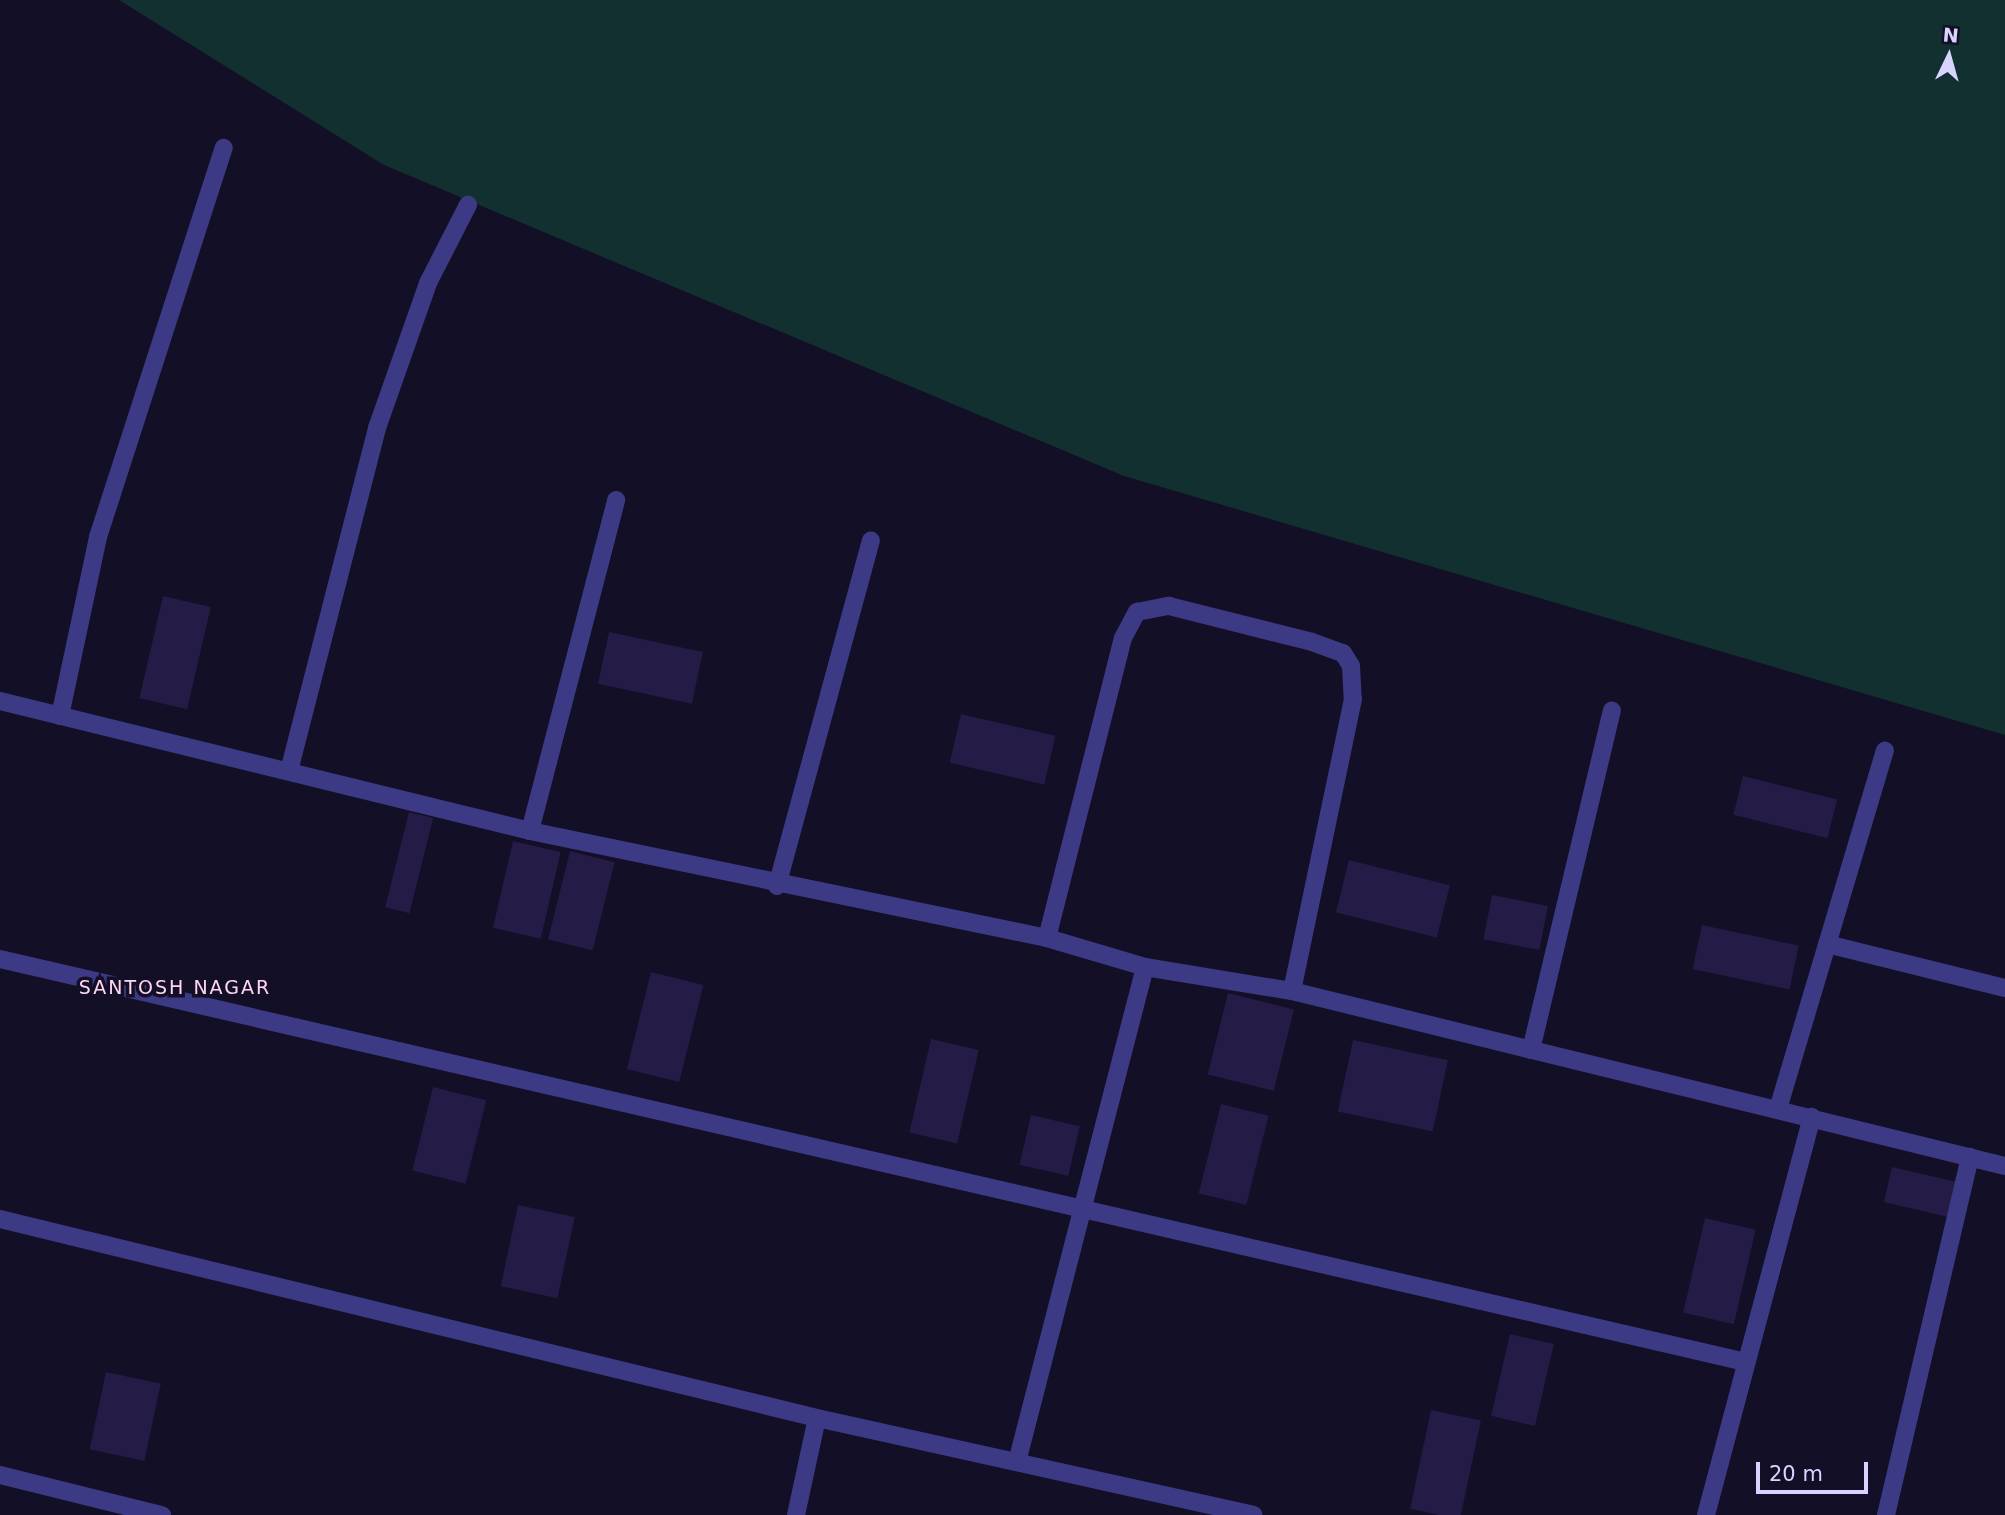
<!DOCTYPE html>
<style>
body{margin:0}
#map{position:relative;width:2005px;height:1515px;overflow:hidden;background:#130f26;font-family:"DejaVu Sans",sans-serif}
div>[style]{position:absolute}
.green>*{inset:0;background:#12302f}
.building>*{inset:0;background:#241b47;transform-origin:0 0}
.minor>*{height:18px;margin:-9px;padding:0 9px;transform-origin:9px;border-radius:9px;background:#3d3a85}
span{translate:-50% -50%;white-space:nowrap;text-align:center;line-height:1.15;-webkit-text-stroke:7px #130f26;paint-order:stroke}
.neighbourhood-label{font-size:19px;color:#ffd6f0;letter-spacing:2px}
.north{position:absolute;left:1914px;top:21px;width:70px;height:70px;-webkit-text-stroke:5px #130f26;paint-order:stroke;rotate:5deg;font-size:19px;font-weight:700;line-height:28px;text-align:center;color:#d9d4ff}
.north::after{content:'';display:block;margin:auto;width:24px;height:32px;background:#d9d4ff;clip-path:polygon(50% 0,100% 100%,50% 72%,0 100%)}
.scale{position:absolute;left:1756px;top:1462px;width:112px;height:32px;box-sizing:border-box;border:4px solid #d9d4ff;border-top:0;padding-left:9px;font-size:21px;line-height:24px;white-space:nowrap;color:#d9d4ff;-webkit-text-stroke:5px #130f26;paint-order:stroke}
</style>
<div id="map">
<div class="green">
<div style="clip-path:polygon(119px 0,2005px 0,2005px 735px,1124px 476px,384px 165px)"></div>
</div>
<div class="building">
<div style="left:163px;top:596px;width:49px;height:105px;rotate:13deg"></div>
<div style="left:609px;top:632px;width:96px;height:53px;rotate:12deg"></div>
<div style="left:961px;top:714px;width:97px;height:50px;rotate:13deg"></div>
<div style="left:1743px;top:776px;width:97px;height:40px;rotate:14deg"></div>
<div style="left:409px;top:812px;width:25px;height:98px;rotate:14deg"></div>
<div style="left:513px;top:841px;width:49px;height:89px;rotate:13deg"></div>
<div style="left:570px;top:851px;width:46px;height:91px;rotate:14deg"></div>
<div style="left:1349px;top:860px;width:104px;height:54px;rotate:14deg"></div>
<div style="left:1492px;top:895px;width:57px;height:45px;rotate:11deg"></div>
<div style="left:1702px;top:925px;width:99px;height:45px;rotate:12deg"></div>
<div style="left:651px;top:972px;width:54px;height:100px;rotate:14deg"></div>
<div style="left:1228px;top:993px;width:68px;height:84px;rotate:14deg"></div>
<div style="left:931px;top:1039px;width:49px;height:96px;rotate:13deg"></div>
<div style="left:1353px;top:1040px;width:97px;height:73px;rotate:12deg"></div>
<div style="left:433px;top:1087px;width:55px;height:86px;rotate:14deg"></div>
<div style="left:1221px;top:1104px;width:49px;height:92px;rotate:14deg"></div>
<div style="left:1031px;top:1115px;width:50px;height:51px;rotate:13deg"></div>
<div style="left:1892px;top:1167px;width:65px;height:36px;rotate:13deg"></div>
<div style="left:518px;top:1205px;width:58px;height:83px;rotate:12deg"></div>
<div style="left:1705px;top:1218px;width:52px;height:97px;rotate:13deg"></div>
<div style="left:1510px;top:1334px;width:45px;height:84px;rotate:13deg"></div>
<div style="left:106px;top:1372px;width:56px;height:79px;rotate:12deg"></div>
<div style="left:1431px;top:1410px;width:51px;height:101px;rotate:12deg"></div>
</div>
<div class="minor">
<div style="left:0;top:701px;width:546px;rotate:13.78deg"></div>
<div style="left:530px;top:831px;width:528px;rotate:11.69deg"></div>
<div style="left:1047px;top:938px;width:102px;rotate:16.5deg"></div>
<div style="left:1145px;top:967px;width:149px;rotate:9.3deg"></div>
<div style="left:1292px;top:991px;width:734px;rotate:13.79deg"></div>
<div style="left:60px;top:716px;width:183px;rotate:-78deg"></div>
<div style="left:98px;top:537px;width:409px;rotate:-72.1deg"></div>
<div style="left:289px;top:771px;width:354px;rotate:-75.6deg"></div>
<div style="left:377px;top:428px;width:154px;rotate:-70.6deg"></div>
<div style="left:428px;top:283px;width:88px;rotate:-62.9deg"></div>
<div style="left:530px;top:831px;width:342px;rotate:-75.4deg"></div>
<div style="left:777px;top:886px;width:358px;rotate:-74.8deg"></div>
<div style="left:1047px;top:938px;width:309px;rotate:-75.8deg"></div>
<div style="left:1123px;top:638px;width:30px;rotate:-62deg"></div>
<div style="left:1137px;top:612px;width:33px;rotate:-11deg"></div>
<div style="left:1169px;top:606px;width:147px;rotate:14.1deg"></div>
<div style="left:1312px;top:642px;width:33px;rotate:20deg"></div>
<div style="left:1343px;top:653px;width:15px;rotate:58deg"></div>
<div style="left:1351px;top:666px;width:33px;rotate:87deg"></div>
<div style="left:1353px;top:699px;width:298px;rotate:101.8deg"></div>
<div style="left:1827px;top:944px;width:183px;rotate:13.9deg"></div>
<div style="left:0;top:959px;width:1792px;rotate:13deg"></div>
<div style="left:1531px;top:1050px;width:349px;rotate:-76.6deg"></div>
<div style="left:1778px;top:1109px;width:374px;rotate:-73.4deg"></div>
<div style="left:0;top:1219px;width:841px;rotate:13.69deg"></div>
<div style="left:817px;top:1418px;width:447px;rotate:12.5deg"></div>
<div style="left:1018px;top:1458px;width:507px;rotate:-75.5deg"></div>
<div style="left:0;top:1475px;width:167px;rotate:13.9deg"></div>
<div style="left:796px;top:1515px;width:99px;rotate:-77.8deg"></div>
<div style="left:1706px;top:1515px;width:412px;rotate:-75.1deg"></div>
<div style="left:1886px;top:1515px;width:368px;rotate:-76.8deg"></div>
</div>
<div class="neighbourhood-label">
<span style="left:175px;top:988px">SANTOSH NAGAR</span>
</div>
<div class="north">N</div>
<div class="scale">20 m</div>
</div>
